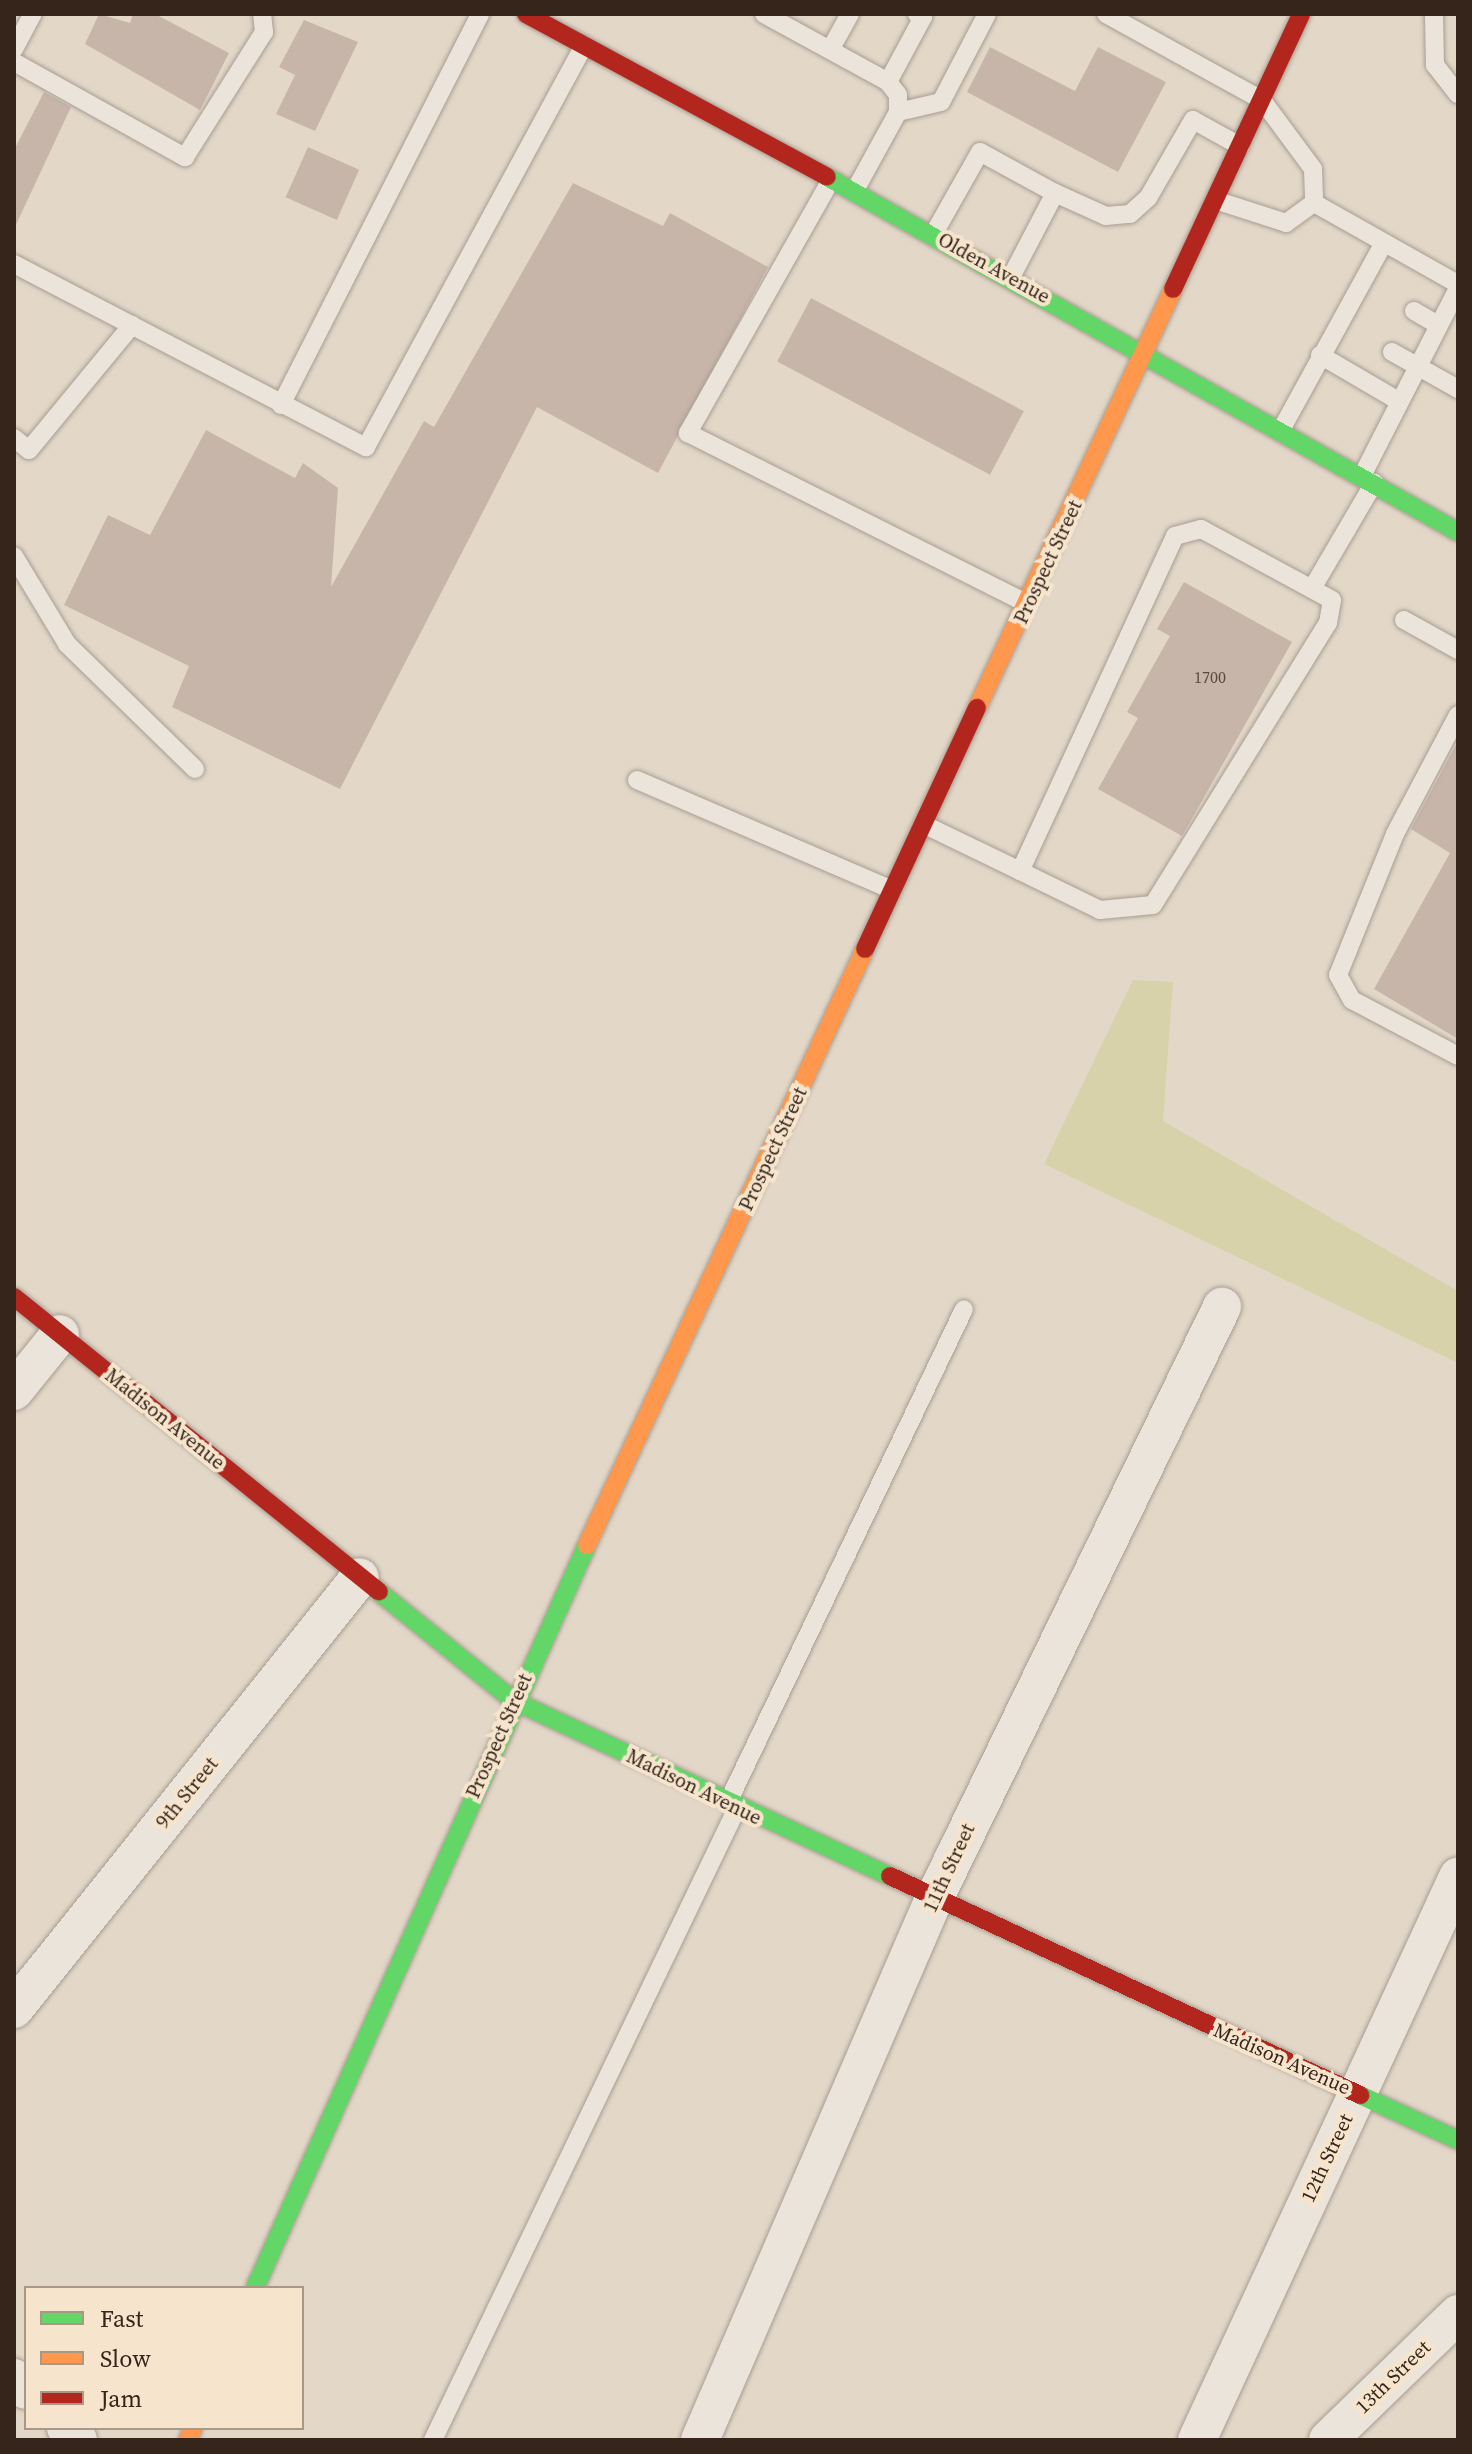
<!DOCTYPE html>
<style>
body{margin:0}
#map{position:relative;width:1472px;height:2454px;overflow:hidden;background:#e3d8c8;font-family:"Source Serif 4",serif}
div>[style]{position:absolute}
.green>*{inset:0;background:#d7d2a9}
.building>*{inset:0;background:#c7b5a9;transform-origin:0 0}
.roads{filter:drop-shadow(0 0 2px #a89d92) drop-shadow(0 0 2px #a89d92)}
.lane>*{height:18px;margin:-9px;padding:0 9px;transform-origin:9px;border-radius:9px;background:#ebe4db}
.street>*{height:38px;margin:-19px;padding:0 19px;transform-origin:19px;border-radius:19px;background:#ebe4db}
.fast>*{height:18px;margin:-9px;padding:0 9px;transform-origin:9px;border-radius:9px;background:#63d668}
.slow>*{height:18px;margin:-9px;padding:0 9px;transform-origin:9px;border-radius:9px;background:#ff974d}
.jam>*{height:18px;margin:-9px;padding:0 9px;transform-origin:9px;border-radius:9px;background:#b3261e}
span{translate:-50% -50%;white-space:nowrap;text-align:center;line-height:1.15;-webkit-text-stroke:8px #f6e5cc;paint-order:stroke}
.number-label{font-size:16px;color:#5a493e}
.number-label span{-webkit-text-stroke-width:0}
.street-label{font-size:20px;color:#36251b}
.frame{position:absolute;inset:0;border:16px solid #36251b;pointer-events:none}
.legend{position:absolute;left:24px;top:2286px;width:280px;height:144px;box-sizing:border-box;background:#f6e5cc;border:2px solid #a99885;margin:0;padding:10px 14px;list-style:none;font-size:24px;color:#36251b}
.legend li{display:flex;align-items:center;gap:16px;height:40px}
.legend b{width:40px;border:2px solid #a99885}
</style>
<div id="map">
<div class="green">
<div style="clip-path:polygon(1133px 980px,1173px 982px,1163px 1121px,1458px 1291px,1458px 1363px,1044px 1164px)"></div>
</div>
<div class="building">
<div style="clip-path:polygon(99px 14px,130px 23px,133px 14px,155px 14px,229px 53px,200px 110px,85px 44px)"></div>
<div style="clip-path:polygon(304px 20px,358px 42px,315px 131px,276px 114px,295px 75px,279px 67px)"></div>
<div style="clip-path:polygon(990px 47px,1075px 91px,1098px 47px,1166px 82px,1118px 172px,967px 92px)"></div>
<div style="clip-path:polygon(44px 92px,71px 107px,14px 229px,14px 150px)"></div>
<div style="left:308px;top:147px;width:56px;height:55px;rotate:24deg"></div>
<div style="clip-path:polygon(573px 183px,663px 226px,670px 213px,768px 267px,658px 473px,537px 407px,340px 789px,172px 707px,189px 666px,64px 605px,108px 515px,150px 535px,206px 430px,295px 478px,303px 463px,338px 488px,331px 587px,424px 421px,434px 427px)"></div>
<div style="left:811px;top:298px;width:241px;height:72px;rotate:28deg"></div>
<div style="clip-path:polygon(1184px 582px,1292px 642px,1182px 836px,1098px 789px,1138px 718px,1127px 712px,1170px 636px,1157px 629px)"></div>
<div style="clip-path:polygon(1458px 741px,1458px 1039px,1374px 989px,1450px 853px,1411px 829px)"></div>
</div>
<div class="roads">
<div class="lane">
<div style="left:764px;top:14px;width:141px;rotate:28.7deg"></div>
<div style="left:888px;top:82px;width:16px;rotate:52deg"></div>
<div style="left:898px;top:95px;width:17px;rotate:90deg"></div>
<div style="left:898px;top:112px;width:91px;rotate:118.8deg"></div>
<div style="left:1106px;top:14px;width:178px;rotate:28.9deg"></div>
<div style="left:1262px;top:100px;width:86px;rotate:53.5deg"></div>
<div style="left:1313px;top:169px;width:34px;rotate:88deg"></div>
<div style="left:1314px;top:203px;width:165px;rotate:29.4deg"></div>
<div style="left:1434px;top:14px;width:51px;rotate:88.9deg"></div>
<div style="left:1435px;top:65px;width:37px;rotate:52deg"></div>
<div style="left:14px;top:49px;width:40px;rotate:-62deg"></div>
<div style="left:830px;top:50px;width:41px;rotate:-60.9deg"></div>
<div style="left:14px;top:62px;width:196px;rotate:29.1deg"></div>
<div style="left:185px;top:157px;width:148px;rotate:-57.7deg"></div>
<div style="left:264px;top:32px;width:18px;rotate:-96deg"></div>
<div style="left:888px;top:82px;width:74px;rotate:-61.7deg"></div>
<div style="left:923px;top:17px;width:7px;rotate:-153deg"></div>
<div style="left:898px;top:112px;width:44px;rotate:-13.1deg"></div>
<div style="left:941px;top:102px;width:99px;rotate:-62.4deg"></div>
<div style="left:831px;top:180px;width:291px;rotate:119.5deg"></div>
<div style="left:688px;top:433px;width:378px;rotate:26.7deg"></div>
<div style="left:1055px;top:193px;width:56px;rotate:24.3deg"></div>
<div style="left:1106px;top:216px;width:24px;rotate:-5deg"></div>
<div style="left:1130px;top:214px;width:24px;rotate:-42deg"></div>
<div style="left:1148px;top:198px;width:90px;rotate:-60deg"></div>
<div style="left:1193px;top:120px;width:54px;rotate:29deg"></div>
<div style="left:1215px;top:200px;width:75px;rotate:17.9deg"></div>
<div style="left:1286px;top:223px;width:34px;rotate:-36deg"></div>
<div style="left:933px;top:235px;width:95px;rotate:-60.5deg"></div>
<div style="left:980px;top:152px;width:85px;rotate:28.7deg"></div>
<div style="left:1055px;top:193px;width:95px;rotate:117.6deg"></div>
<div style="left:14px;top:264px;width:397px;rotate:27.5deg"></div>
<div style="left:366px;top:447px;width:457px;rotate:-61.5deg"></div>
<div style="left:1414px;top:311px;width:28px;rotate:30deg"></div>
<div style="left:1392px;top:352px;width:76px;rotate:29.3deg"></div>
<div style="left:1320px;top:355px;width:89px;rotate:30.3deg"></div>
<div style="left:281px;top:405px;width:439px;rotate:-63deg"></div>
<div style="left:1281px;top:430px;width:213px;rotate:-61.2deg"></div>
<div style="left:14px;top:438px;width:19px;rotate:39deg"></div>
<div style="left:29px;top:450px;width:162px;rotate:-50.5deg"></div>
<div style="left:1362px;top:476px;width:211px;rotate:-62.9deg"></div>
<div style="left:14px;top:556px;width:103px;rotate:58.9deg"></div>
<div style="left:67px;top:644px;width:179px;rotate:44.3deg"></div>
<div style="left:1313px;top:587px;width:121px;rotate:-59.6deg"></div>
<div style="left:1404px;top:620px;width:62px;rotate:29.1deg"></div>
<div style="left:1458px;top:715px;width:135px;rotate:117.9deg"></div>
<div style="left:1395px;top:834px;width:152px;rotate:112deg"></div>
<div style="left:1338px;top:975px;width:29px;rotate:61deg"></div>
<div style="left:1352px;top:1000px;width:120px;rotate:27.8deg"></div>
<div style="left:637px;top:780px;width:278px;rotate:23.3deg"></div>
<div style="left:925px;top:825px;width:106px;rotate:25.8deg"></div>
<div style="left:1020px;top:871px;width:89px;rotate:26deg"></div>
<div style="left:1100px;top:910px;width:53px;rotate:-5.4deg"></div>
<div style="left:1153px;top:905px;width:332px;rotate:-58.2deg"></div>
<div style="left:1328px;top:623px;width:23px;rotate:-80deg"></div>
<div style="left:1332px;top:600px;width:149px;rotate:-151.5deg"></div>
<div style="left:1201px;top:529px;width:27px;rotate:165deg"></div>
<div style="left:1175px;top:536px;width:369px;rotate:114.8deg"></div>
<div style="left:729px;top:1800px;width:544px;rotate:-64.42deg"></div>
<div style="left:433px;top:2440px;width:701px;rotate:-64.31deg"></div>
</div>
<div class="street">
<div style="left:14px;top:1391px;width:73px;rotate:-51.1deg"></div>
<div style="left:14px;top:2009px;width:553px;rotate:-51.31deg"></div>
<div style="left:14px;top:2378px;width:17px;rotate:45deg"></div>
<div style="left:66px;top:2428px;width:17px;rotate:45deg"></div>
<div style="left:700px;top:2440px;width:587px;rotate:-66.62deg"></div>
<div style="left:933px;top:1901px;width:661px;rotate:-64.06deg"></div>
<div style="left:1197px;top:2440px;width:621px;rotate:-65.13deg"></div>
<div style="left:1328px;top:2440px;width:181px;rotate:-44.1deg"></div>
</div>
<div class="fast">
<div style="left:827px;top:177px;width:724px;rotate:29.36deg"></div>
<div style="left:379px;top:1592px;width:174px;rotate:38.9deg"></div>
<div style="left:514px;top:1701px;width:415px;rotate:25deg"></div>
<div style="left:1360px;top:2095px;width:108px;rotate:24.7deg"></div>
<div style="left:255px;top:2288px;width:814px;rotate:-65.92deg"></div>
</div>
<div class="slow">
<div style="left:977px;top:708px;width:463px;rotate:-64.9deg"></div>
<div style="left:587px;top:1545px;width:658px;rotate:-64.99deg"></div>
<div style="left:188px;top:2440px;width:13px;rotate:-67deg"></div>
</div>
<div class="jam">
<div style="left:526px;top:14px;width:342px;rotate:28.4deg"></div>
<div style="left:1173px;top:289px;width:303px;rotate:-65deg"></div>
<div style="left:865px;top:949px;width:266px;rotate:-65.1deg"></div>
<div style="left:14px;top:1297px;width:469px;rotate:38.9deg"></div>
<div style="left:890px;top:1876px;width:519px;rotate:24.98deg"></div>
</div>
</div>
<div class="number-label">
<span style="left:1210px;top:677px">1700</span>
</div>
<div class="street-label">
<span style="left:994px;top:268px;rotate:29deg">Olden Avenue</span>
<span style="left:1048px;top:562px;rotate:-65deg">Prospect Street</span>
<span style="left:773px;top:1149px;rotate:-65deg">Prospect Street</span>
<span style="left:165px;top:1419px;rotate:39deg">Madison Avenue</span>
<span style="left:499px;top:1736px;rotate:-66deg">Prospect Street</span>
<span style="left:694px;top:1787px;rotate:26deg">Madison Avenue</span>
<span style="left:187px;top:1793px;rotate:-51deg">9th Street</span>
<span style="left:949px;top:1868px;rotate:-65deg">11th Street</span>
<span style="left:1282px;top:2059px;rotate:24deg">Madison Avenue</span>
<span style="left:1327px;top:2158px;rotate:-65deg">12th Street</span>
<span style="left:1393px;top:2377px;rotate:-44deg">13th Street</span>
</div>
<div class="frame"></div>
<ul class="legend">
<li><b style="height:10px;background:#63d668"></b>Fast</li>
<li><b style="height:10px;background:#ff974d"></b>Slow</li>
<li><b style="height:10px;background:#b3261e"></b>Jam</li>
</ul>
</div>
